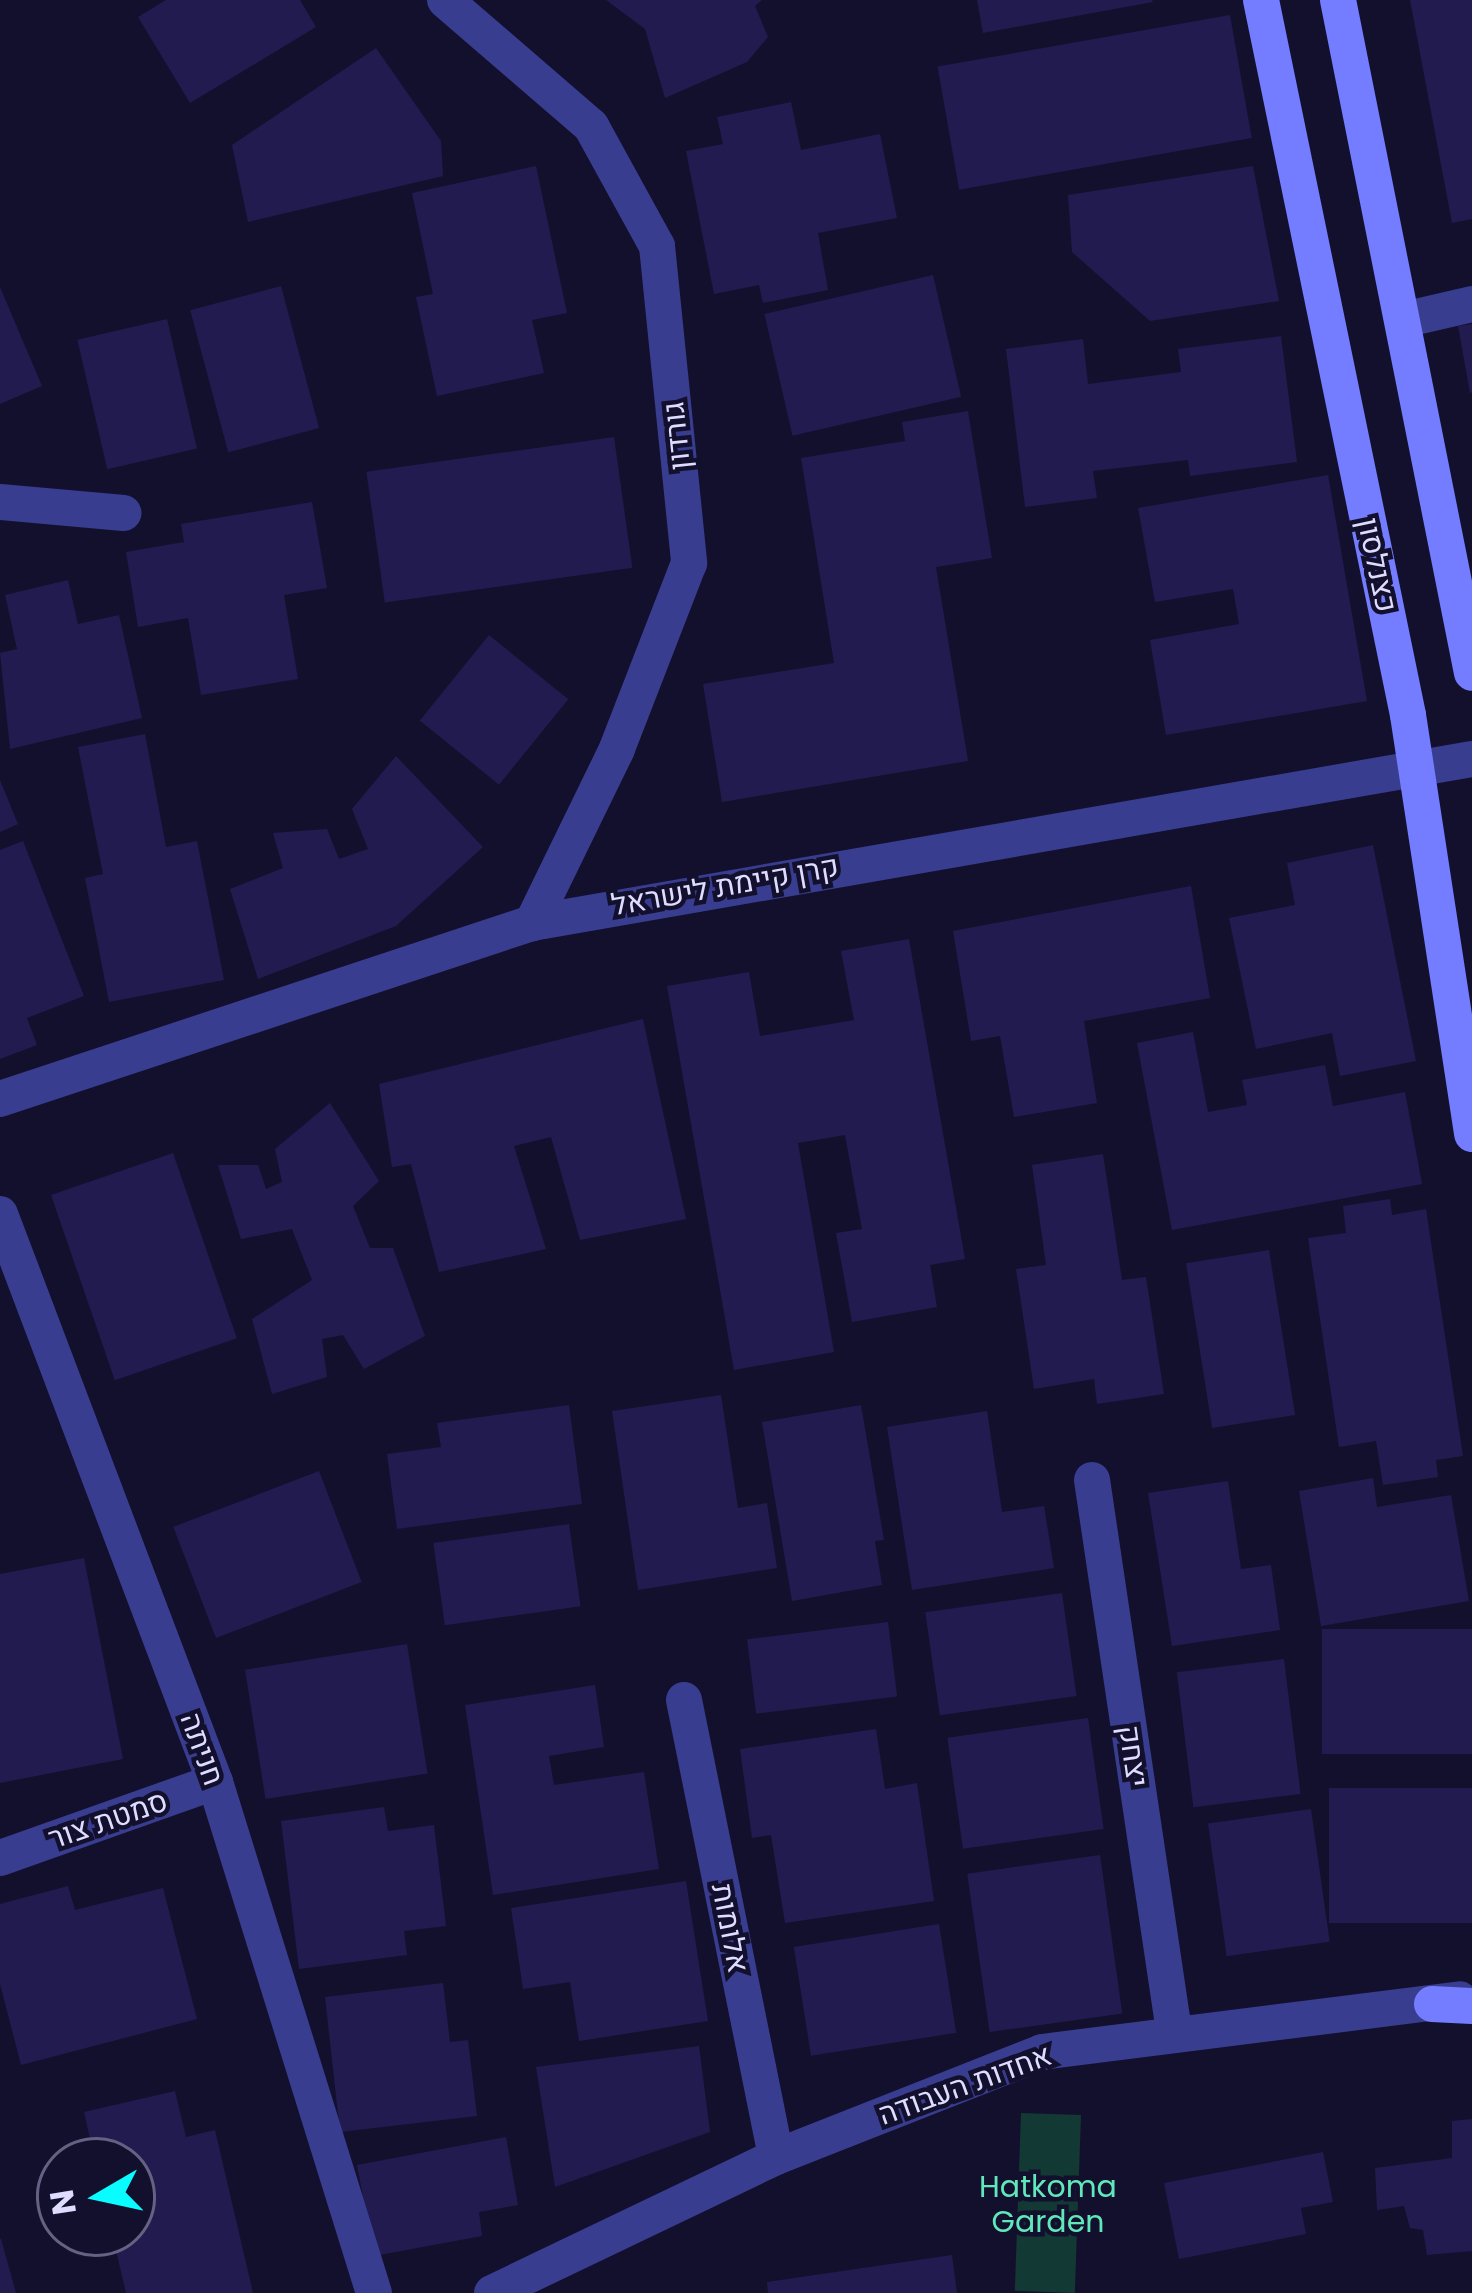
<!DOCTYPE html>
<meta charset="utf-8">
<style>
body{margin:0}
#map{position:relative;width:1472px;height:2293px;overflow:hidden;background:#13102e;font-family:Poppins,Heebo,sans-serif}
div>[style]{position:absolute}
.green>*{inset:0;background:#133934;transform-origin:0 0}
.building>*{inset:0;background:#211b50;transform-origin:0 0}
.street>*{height:36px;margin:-18px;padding:0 18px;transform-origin:18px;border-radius:18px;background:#393d90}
.secondary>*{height:36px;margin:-18px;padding:0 18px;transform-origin:18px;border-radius:18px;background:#747dff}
span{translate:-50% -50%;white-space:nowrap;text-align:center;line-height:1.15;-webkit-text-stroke:9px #13102e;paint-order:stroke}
.street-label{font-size:30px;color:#deddff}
.park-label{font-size:30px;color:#60e8ba}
.north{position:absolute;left:36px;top:2137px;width:120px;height:120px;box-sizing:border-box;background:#13102e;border:3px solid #646282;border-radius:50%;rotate:261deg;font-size:33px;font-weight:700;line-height:48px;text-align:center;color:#deddff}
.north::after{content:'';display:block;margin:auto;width:42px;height:54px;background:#09fcff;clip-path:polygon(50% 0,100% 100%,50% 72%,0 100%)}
</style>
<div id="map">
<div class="green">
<div style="left:1081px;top:2115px;width:178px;height:60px;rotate:92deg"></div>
</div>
<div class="building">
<div style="clip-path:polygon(166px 0,300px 0,316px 27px,190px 103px,138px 17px)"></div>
<div style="clip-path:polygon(606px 0,762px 0,755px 6px,768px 37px,747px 62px,665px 98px,645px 29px)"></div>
<div style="clip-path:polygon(977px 0,1152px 0,1153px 2px,983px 33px)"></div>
<div style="clip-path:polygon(1410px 0,1472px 0,1472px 219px,1452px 223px)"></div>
<div style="left:1230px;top:15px;width:125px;height:297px;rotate:80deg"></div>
<div style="clip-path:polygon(376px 48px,441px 141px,443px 176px,248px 222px,232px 145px)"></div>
<div style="clip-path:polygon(791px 102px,801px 150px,880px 134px,897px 218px,818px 233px,828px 290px,763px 303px,759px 285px,714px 294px,686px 151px,723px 144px,717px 117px)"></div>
<div style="clip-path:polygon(536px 166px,567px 313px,532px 320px,544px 373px,437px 396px,416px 297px,433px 294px,412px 193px)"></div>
<div style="clip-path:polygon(1253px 166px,1279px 301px,1150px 321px,1072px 252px,1068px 195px)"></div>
<div style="left:933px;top:275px;width:125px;height:173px;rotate:77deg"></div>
<div style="left:281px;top:286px;width:147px;height:94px;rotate:75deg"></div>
<div style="clip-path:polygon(0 287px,42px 386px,0 404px)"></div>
<div style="left:167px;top:319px;width:133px;height:92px;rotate:77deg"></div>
<div style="clip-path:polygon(1472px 324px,1472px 392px,1470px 393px,1458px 326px)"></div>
<div style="clip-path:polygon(1281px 336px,1297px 462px,1190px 476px,1188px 460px,1093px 471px,1097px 498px,1025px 507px,1006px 349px,1083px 339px,1088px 384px,1181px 372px,1178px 349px)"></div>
<div style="clip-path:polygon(968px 411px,992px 558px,936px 567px,968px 761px,722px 802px,703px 684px,834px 663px,801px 458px,905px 441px,902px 422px)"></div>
<div style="left:614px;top:437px;width:132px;height:250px;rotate:82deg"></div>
<div style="clip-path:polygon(1328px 475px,1367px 701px,1166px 735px,1150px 640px,1239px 624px,1233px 589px,1155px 602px,1138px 508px)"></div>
<div style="clip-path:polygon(312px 502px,327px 588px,284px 595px,298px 679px,201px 695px,188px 618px,138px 627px,126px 552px,184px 542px,181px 524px)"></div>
<div style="clip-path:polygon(68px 580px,78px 624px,119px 615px,142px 718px,10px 749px,0 653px,17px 649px,5px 595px)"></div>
<div style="left:489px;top:635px;width:102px;height:110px;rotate:39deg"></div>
<div style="clip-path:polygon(145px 734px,166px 847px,197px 841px,224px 980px,109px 1002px,85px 878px,103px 874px,78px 747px)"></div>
<div style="clip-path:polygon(396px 756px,483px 847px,396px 926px,258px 979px,230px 889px,283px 868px,273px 833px,327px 829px,339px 859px,368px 849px,352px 809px)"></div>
<div style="clip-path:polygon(0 780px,18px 824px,0 832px)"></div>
<div style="clip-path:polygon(23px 841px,84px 996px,27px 1018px,37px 1045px,0 1059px,0 850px)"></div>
<div style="clip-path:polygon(1373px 845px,1416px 1061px,1340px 1076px,1332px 1033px,1256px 1049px,1229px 918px,1295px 905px,1287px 863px)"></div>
<div style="clip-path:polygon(1191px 886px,1210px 998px,1084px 1021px,1097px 1103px,1014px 1117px,1000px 1036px,971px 1041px,953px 931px)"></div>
<div style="clip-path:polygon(909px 939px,965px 1259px,930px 1265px,937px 1307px,852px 1322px,836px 1233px,862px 1229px,845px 1135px,798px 1143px,834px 1352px,734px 1370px,667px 986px,749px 972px,760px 1036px,854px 1020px,841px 951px)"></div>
<div style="clip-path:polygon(643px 1019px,686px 1219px,580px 1240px,551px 1137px,514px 1146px,546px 1249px,439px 1272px,411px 1164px,392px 1167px,379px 1084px)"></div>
<div style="clip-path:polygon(1193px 1032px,1208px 1112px,1247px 1105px,1242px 1080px,1325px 1065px,1333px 1106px,1405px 1092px,1422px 1184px,1172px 1230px,1137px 1043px)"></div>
<div style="clip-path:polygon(330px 1103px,379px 1181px,353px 1206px,370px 1248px,393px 1248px,425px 1336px,364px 1369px,343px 1335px,322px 1339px,327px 1377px,272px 1394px,252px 1319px,312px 1280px,292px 1229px,241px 1239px,218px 1165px,258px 1165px,266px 1189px,282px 1182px,275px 1149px)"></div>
<div style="left:173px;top:1153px;width:196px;height:129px;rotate:71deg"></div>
<div style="clip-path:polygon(1103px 1154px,1122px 1280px,1146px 1277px,1164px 1394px,1097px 1404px,1094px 1379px,1034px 1389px,1016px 1269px,1046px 1265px,1032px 1165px)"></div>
<div style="clip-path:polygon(1390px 1199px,1392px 1215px,1426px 1209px,1463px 1456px,1436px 1460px,1438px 1477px,1383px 1485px,1376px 1441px,1339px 1447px,1308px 1238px,1346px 1233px,1343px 1206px)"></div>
<div style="left:1269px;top:1250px;width:167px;height:84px;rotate:81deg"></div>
<div style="clip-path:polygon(721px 1395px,738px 1508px,767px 1503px,777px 1568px,638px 1590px,612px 1411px)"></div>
<div style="clip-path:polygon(569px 1405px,582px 1504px,397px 1529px,387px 1454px,441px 1447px,437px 1423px)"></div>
<div style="clip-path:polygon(861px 1405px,884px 1540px,875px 1541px,882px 1585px,792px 1601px,762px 1422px)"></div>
<div style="clip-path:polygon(987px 1411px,1002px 1512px,1044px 1506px,1054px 1568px,912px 1590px,887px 1427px)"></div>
<div style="left:319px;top:1471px;width:119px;height:156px;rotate:69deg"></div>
<div style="clip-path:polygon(1373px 1478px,1377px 1507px,1451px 1495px,1469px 1601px,1321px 1626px,1299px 1491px)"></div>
<div style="clip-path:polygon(1228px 1481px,1241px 1569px,1271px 1565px,1280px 1630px,1172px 1646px,1148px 1493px)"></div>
<div style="left:569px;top:1524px;width:83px;height:137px;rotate:82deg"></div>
<div style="clip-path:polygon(84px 1558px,123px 1759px,0 1783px,0 1574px)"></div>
<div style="left:1062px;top:1593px;width:104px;height:138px;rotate:82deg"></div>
<div style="left:888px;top:1622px;width:75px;height:142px;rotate:83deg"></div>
<div style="left:1472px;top:1629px;width:125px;height:150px;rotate:90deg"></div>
<div style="left:407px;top:1644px;width:131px;height:164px;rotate:81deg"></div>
<div style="left:1284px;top:1659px;width:136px;height:108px;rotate:83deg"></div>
<div style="clip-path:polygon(595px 1685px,604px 1747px,549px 1756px,554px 1785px,644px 1772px,659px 1869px,493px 1895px,465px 1705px)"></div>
<div style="left:1088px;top:1718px;width:112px;height:142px;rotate:82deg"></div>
<div style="clip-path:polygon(876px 1729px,885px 1789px,917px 1783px,934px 1901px,785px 1923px,771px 1835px,752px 1838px,740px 1749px)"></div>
<div style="left:1472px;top:1788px;width:135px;height:143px;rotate:90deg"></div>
<div style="clip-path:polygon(384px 1807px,388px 1831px,434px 1825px,446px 1926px,404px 1931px,407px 1955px,299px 1969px,281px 1821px)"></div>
<div style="left:1311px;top:1809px;width:134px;height:104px;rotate:82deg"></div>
<div style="left:1100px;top:1855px;width:160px;height:134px;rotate:82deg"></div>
<div style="clip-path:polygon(686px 1881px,708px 2021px,579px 2041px,570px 1982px,523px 1989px,511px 1908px)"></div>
<div style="clip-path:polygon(68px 1886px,75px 1910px,163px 1888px,197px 2019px,21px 2065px,0 1984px,0 1904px)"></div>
<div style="left:939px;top:1924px;width:110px;height:147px;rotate:81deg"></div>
<div style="clip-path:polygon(443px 1983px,450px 2042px,468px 2040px,477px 2116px,340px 2132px,325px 1997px)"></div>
<div style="clip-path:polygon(699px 2046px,710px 2132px,555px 2187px,536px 2067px)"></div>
<div style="clip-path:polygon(175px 2091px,186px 2137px,215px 2130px,253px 2293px,126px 2293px,112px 2233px,132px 2233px,132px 2161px,95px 2161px,84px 2112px)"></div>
<div style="clip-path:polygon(1472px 2119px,1472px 2251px,1427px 2255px,1423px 2230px,1410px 2228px,1404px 2206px,1377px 2210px,1375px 2168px,1452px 2158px,1452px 2121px)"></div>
<div style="clip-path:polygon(506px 2137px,518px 2205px,479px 2212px,482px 2236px,374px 2256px,357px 2165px)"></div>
<div style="clip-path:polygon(1323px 2152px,1333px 2202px,1301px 2208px,1306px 2234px,1179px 2259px,1164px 2183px)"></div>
<div style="clip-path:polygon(0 2239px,1px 2239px,16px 2293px,0 2293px)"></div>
<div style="clip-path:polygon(952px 2255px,957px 2293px,768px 2293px,767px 2282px)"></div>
</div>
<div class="street">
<div style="left:445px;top:0;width:193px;rotate:40.8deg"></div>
<div style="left:591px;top:126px;width:137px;rotate:61.2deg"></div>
<div style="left:657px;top:246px;width:319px;rotate:84.2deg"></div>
<div style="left:689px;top:563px;width:199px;rotate:111.2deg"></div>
<div style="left:617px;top:749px;width:194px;rotate:116deg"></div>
<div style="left:1403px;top:320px;width:71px;rotate:-13.1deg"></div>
<div style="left:0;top:502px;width:124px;rotate:5.1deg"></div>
<div style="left:0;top:1099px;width:560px;rotate:-18.31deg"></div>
<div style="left:532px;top:923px;width:954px;rotate:-9.9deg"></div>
<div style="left:0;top:1214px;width:607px;rotate:69.27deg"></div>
<div style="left:215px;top:1782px;width:535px;rotate:72.72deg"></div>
<div style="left:1092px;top:1480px;width:557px;rotate:81.54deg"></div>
<div style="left:684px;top:1700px;width:466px;rotate:78.6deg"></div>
<div style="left:0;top:1858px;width:228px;rotate:-19.5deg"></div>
<div style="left:492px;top:2293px;width:315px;rotate:-25.6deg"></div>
<div style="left:776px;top:2157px;width:286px;rotate:-21.5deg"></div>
<div style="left:1042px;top:2052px;width:421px;rotate:-7.2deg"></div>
</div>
<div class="secondary">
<div style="left:1261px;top:0;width:730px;rotate:78.38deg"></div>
<div style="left:1408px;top:715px;width:424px;rotate:81.3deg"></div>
<div style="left:1338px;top:0;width:686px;rotate:78.74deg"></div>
<div style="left:1432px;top:2004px;width:40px;rotate:2.9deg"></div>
</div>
<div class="street-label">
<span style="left:677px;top:436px;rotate:-96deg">גורדון</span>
<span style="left:1377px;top:565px;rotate:78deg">כצנלסון</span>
<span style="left:725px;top:886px;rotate:-10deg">קרן קיימת לישראל</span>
<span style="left:202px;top:1749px;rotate:70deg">חניתה</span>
<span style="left:1133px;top:1756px;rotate:82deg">יצחק</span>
<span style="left:108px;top:1820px;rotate:-19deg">סמטת צור</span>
<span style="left:730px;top:1928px;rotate:79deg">אלומות</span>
<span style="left:965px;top:2085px;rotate:-20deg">אחדות העבודה</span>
</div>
<div class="park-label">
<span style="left:1048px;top:2204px">Hatkoma<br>Garden</span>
</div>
<div class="north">N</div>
</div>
